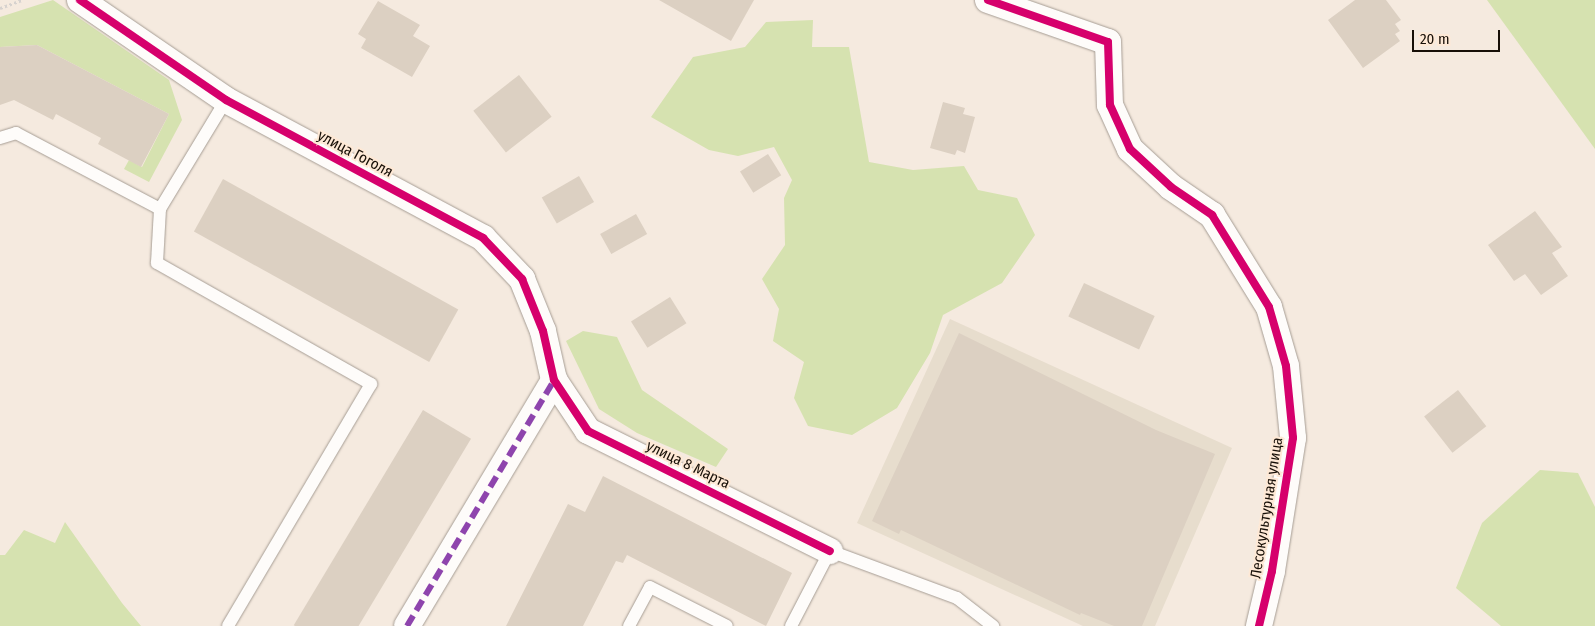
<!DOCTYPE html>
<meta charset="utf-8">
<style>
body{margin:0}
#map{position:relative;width:1595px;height:626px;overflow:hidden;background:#f5eadf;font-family:"Fira Sans Condensed",sans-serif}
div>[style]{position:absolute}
.industrial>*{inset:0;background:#e7ddcd}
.green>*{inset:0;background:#d6e2b0}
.building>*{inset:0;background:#dcd0c2;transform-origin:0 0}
.path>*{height:3px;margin-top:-1.5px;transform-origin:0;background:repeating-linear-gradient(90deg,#d6d2cf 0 2.5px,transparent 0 5px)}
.roads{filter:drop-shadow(0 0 1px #a69d94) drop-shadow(0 0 1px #a69d94)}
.service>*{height:12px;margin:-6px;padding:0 6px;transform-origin:6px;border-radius:6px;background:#fefcfa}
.minor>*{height:26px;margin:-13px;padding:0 13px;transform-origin:13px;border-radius:13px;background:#fefcfa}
.quiet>*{height:6px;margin-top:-3px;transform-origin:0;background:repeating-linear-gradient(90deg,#8e44ad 0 12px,transparent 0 18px)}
.cycleway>*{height:8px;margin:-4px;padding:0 4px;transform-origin:4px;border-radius:4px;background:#d6006c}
span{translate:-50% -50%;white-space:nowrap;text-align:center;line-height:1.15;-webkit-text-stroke:4px #fee9d6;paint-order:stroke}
.street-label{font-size:15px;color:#170f07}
.scale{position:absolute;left:1412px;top:30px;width:88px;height:22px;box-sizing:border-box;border:2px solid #170f07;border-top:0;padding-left:6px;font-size:15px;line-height:18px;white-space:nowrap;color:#170f07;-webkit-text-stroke:4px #fee9d6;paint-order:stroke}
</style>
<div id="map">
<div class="industrial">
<div style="clip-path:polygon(950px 319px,1232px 448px,1155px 626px,1083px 626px,857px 523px)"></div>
</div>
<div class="green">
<div style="clip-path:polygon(53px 0,169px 80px,182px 120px,149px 182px,124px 169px,129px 160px,142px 167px,169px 114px,37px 45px,0 47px,0 17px)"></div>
<div style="clip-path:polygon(1487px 0,1595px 0,1595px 149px)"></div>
<div style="clip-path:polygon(813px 20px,812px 47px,849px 47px,869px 162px,913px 170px,964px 166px,978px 190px,1017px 198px,1035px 235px,1002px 283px,943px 315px,930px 353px,897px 408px,852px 435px,808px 426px,794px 398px,804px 362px,773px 341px,779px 309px,762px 279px,785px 245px,784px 198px,792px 180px,774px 147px,738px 156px,709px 150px,651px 117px,693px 57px,745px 47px,766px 22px)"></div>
<div style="clip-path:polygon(583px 331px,617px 337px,642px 390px,728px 449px,716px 467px,637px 433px,599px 409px,566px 341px)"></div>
<div style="clip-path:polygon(1540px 470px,1578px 473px,1595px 507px,1595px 626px,1501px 626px,1456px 588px,1482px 523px)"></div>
<div style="clip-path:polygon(65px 522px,122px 603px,141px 626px,0 626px,0 555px,5px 555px,24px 530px,55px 543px)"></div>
</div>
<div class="building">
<div style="clip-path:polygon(659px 0,754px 0,731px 41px)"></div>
<div style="clip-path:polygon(1355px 0,1386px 0,1401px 20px,1395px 24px,1400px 31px,1395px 34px,1400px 41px,1363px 68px,1328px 20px)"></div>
<div style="clip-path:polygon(378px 1px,420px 25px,413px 36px,430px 46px,412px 77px,361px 48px,366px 39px,358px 34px)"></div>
<div style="clip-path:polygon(37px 45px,169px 114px,141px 167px,98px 144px,101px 138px,56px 114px,53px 120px,14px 100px,0 105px,0 47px)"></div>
<div style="left:519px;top:75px;width:53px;height:58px;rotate:52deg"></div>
<div style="clip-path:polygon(943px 102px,965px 108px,963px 114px,975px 117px,965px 153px,957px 150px,955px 155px,930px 148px)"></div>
<div style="left:768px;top:154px;width:25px;height:33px;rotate:58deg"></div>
<div style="left:579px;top:176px;width:30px;height:43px;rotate:60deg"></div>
<div style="left:223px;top:179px;width:269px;height:60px;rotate:29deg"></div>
<div style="clip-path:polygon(1535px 211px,1562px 247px,1552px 253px,1568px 276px,1541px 295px,1525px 274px,1514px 281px,1488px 245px)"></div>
<div style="left:636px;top:214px;width:23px;height:41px;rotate:61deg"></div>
<div style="left:1084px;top:283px;width:78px;height:37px;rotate:25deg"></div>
<div style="left:670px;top:297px;width:31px;height:46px;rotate:58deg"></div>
<div style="clip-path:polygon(959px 333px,1156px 430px,1215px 454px,1142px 626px,1114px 626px,1081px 613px,1080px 615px,901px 530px,899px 534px,872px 521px)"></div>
<div style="left:1458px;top:390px;width:46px;height:43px;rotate:52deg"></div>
<div style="left:423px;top:410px;width:56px;height:251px;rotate:31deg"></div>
<div style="clip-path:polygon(603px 476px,792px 573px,766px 626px,627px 555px,623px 563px,616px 561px,583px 626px,506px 626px,568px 504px,585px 512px)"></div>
</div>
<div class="path">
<div style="left:0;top:8px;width:23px;rotate:-20deg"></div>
</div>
<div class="roads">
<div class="service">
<div style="left:0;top:138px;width:17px;rotate:-17deg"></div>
<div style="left:16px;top:133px;width:163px;rotate:27.8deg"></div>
<div style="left:160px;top:209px;width:127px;rotate:-58.8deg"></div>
<div style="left:160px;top:209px;width:54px;rotate:93.2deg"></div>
<div style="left:157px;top:263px;width:246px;rotate:29.5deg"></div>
<div style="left:371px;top:384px;width:281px;rotate:120.6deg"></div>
<div style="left:629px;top:626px;width:44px;rotate:-61.7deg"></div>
<div style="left:650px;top:587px;width:86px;rotate:26.9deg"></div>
<div style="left:791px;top:626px;width:85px;rotate:-62.5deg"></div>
<div style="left:830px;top:551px;width:135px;rotate:20.3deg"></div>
<div style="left:957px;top:598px;width:46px;rotate:37.9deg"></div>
</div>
<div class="minor">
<div style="left:80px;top:0;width:177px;rotate:34.4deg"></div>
<div style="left:226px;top:100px;width:292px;rotate:28.2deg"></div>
<div style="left:483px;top:238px;width:57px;rotate:46.4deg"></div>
<div style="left:522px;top:279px;width:56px;rotate:68deg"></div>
<div style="left:543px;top:331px;width:50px;rotate:77.3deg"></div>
<div style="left:554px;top:380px;width:61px;rotate:56.3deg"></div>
<div style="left:588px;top:431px;width:270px;rotate:26.4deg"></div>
<div style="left:988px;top:0;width:127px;rotate:19.3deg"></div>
<div style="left:1108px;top:42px;width:63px;rotate:88.2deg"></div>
<div style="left:1110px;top:105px;width:48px;rotate:65.6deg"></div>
<div style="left:1130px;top:149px;width:56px;rotate:42.8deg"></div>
<div style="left:1171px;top:187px;width:50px;rotate:34.3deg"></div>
<div style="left:1212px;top:215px;width:108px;rotate:58.2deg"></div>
<div style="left:1269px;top:307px;width:61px;rotate:73.9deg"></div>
<div style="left:1286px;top:366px;width:72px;rotate:84.4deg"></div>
<div style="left:1293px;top:438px;width:135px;rotate:99deg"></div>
<div style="left:1272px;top:571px;width:57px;rotate:103.3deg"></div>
<div style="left:407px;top:626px;width:287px;rotate:-59.1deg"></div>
</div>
</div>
<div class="quiet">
<div style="left:407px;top:626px;width:287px;rotate:-59.1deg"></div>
</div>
<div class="cycleway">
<div style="left:80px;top:0;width:177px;rotate:34.4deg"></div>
<div style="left:226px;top:100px;width:292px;rotate:28.2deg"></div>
<div style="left:483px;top:238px;width:57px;rotate:46.4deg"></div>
<div style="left:522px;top:279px;width:56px;rotate:68deg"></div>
<div style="left:543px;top:331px;width:50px;rotate:77.3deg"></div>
<div style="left:554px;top:380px;width:61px;rotate:56.3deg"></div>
<div style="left:588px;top:431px;width:270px;rotate:26.4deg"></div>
<div style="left:988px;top:0;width:127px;rotate:19.3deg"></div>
<div style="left:1108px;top:42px;width:63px;rotate:88.2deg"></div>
<div style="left:1110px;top:105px;width:48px;rotate:65.6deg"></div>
<div style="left:1130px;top:149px;width:56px;rotate:42.8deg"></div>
<div style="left:1171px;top:187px;width:50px;rotate:34.3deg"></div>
<div style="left:1212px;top:215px;width:108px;rotate:58.2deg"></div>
<div style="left:1269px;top:307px;width:61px;rotate:73.9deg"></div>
<div style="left:1286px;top:366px;width:72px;rotate:84.4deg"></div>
<div style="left:1293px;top:438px;width:135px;rotate:99deg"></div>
<div style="left:1272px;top:571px;width:57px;rotate:103.3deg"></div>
</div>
<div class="street-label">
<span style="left:355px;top:154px;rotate:28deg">улица Гоголя</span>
<span style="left:688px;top:465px;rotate:26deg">улица 8 Марта</span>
<span style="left:1267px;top:508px;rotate:-81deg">Лесокультурная улица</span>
</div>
<div class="scale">20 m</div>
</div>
